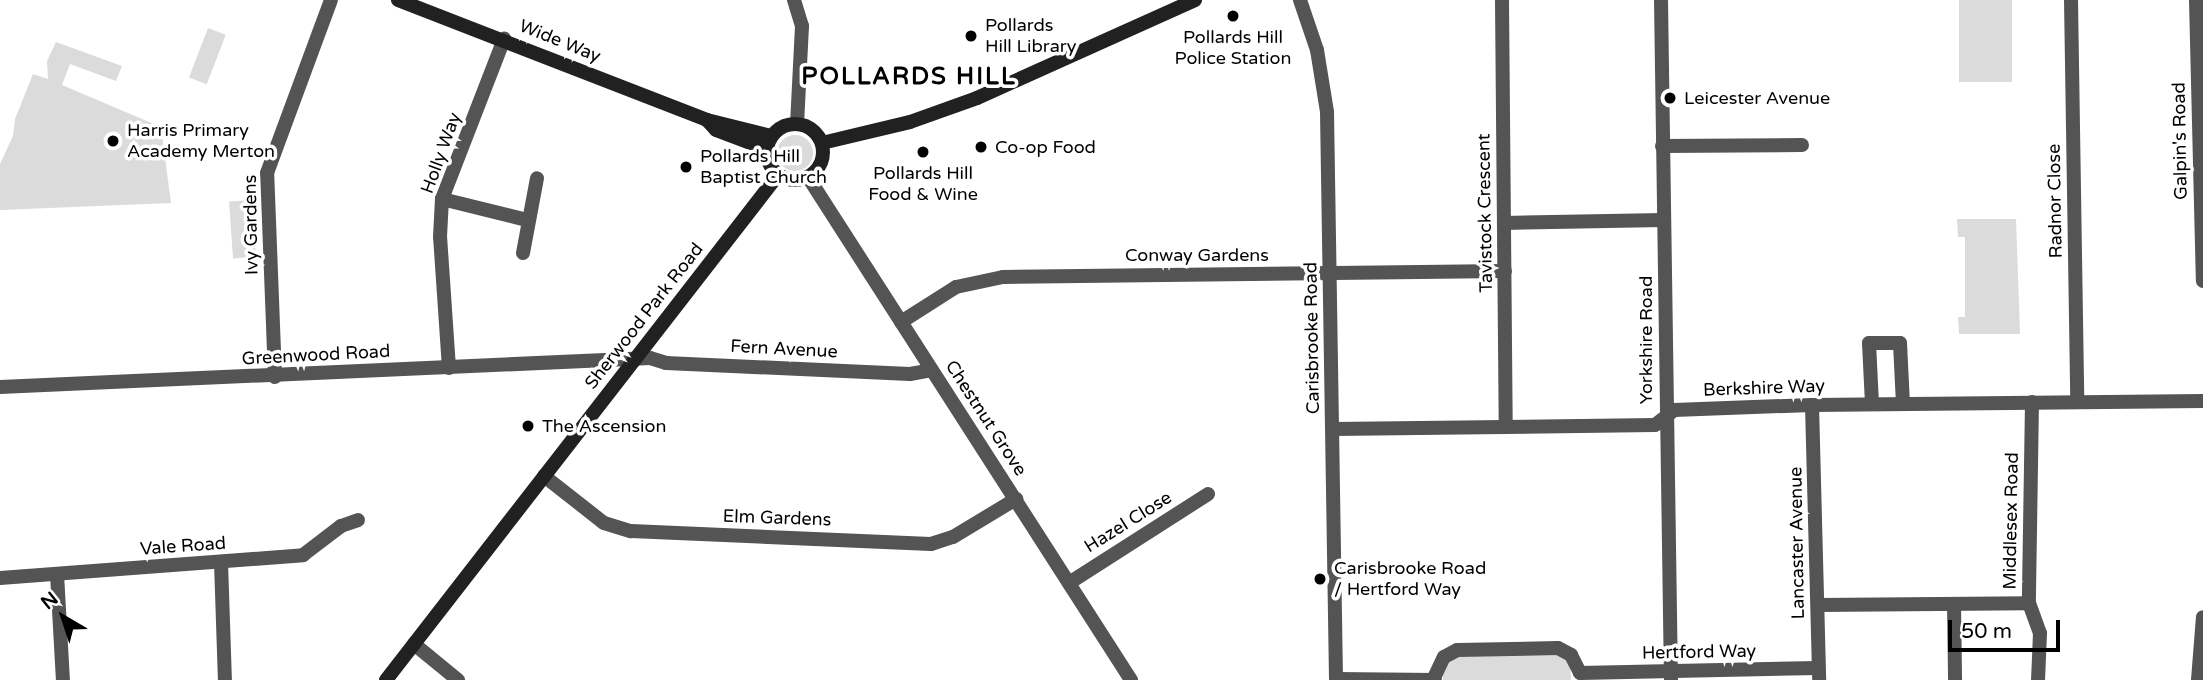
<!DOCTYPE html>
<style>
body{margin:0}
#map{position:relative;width:2203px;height:680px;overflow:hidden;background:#fff;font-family:"Varela Round",sans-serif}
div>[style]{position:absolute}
.green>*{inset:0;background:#dbdbdb;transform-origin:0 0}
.round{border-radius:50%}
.street>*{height:14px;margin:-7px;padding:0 7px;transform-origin:7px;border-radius:7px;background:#545454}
.secondary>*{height:14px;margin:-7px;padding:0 7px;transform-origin:7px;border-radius:7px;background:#212121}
.secondary>.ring{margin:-7px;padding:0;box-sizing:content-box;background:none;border:14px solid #212121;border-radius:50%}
.dots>*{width:19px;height:19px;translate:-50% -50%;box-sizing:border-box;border:4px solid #fff;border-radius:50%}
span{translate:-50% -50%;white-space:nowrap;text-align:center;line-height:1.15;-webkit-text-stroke:7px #fff;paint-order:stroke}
.poi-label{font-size:18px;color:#000}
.left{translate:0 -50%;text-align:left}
.street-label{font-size:18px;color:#000}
.district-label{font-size:24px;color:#000;font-weight:700;letter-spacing:2px}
.north{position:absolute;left:28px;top:582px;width:70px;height:70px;-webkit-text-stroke:5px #fff;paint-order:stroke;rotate:321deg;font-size:19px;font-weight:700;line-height:28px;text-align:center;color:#000}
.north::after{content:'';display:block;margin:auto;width:24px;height:32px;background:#000;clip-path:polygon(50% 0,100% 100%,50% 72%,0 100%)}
.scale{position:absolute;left:1948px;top:620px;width:112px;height:32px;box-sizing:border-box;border:4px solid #000;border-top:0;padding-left:9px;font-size:21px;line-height:24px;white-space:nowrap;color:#000;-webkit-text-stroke:5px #fff;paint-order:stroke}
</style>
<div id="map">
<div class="green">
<div style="left:1959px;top:0;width:53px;height:82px"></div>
<div style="left:208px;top:28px;width:19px;height:53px;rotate:21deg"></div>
<div style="clip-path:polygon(56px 42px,122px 66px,116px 81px,70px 64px,62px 85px,161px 127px,171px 203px,0 210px,0 164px,13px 136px,15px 119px,33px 74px,48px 79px,47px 61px)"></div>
<div class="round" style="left:777px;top:135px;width:36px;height:36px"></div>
<div style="left:252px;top:200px;width:57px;height:23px;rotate:86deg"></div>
<div style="clip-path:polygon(1957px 219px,2016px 219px,2020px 334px,1959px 334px,1958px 317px,1965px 317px,1965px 237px,1958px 237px)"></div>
<div style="clip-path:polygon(1551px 653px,1562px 655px,1570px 665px,1571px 680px,1443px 680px,1443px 669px,1454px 656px)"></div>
</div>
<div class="street">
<div style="left:794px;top:0;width:27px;rotate:73deg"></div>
<div style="left:802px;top:26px;width:98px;rotate:92.9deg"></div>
<div style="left:1300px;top:0;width:53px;rotate:71.2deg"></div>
<div style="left:1317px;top:50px;width:63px;rotate:80.8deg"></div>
<div style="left:1327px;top:112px;width:568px;rotate:89.09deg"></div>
<div style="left:1502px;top:0;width:426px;rotate:89.5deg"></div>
<div style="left:1661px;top:0;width:680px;rotate:89.16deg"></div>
<div style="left:2071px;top:0;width:401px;rotate:89.1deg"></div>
<div style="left:2196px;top:0;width:281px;rotate:88.6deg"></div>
<div style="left:1662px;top:146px;width:140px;rotate:-0.4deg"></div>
<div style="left:808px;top:177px;width:598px;rotate:57.29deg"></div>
<div style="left:442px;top:199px;width:88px;rotate:13.9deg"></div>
<div style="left:1504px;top:223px;width:160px;rotate:-1.1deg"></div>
<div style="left:523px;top:253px;width:76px;rotate:-79.4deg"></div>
<div style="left:901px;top:322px;width:65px;rotate:-32.5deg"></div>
<div style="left:956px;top:287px;width:48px;rotate:-12deg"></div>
<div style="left:1003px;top:277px;width:502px;rotate:-0.68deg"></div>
<div style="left:449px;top:368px;width:131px;rotate:-93.9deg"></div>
<div style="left:440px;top:237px;width:38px;rotate:-87deg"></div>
<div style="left:442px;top:199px;width:172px;rotate:-68.8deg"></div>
<div style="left:275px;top:377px;width:204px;rotate:-92.2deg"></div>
<div style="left:267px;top:173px;width:184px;rotate:-69.7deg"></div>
<div style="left:0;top:387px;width:651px;rotate:-2.55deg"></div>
<div style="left:650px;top:358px;width:17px;rotate:17deg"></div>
<div style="left:666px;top:363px;width:244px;rotate:2.6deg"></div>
<div style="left:910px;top:374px;width:22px;rotate:-10deg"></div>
<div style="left:2032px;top:402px;width:201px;rotate:90.9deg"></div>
<div style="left:2029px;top:603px;width:32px;rotate:70deg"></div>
<div style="left:2040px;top:633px;width:47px;rotate:92.4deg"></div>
<div style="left:1872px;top:404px;width:61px;rotate:-92.8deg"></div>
<div style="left:1869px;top:343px;width:31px"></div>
<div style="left:1900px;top:343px;width:61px;rotate:87.2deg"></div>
<div style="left:1812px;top:405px;width:275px;rotate:88.5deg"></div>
<div style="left:1333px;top:429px;width:322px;rotate:-0.7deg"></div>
<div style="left:1655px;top:425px;width:24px;rotate:-38deg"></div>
<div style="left:1674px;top:410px;width:138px;rotate:-2.1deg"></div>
<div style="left:1812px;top:405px;width:391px;rotate:-0.6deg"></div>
<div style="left:544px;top:476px;width:76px;rotate:38.1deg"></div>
<div style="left:604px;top:523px;width:28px;rotate:17deg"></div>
<div style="left:631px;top:531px;width:300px;rotate:2.5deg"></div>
<div style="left:931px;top:544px;width:23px;rotate:-18deg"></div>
<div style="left:953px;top:537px;width:74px;rotate:-31.1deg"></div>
<div style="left:221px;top:562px;width:118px;rotate:88.1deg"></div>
<div style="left:57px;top:574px;width:106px;rotate:86.8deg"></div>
<div style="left:0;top:578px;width:304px;rotate:-4.3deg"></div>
<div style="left:303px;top:555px;width:48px;rotate:-37.3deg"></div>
<div style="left:341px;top:526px;width:18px;rotate:-19deg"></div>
<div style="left:1069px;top:583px;width:165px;rotate:-32.6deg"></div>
<div style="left:1954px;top:604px;width:76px;rotate:89.2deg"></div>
<div style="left:1818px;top:605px;width:211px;rotate:-0.5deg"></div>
<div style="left:414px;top:644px;width:57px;rotate:39.3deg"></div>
<div style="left:1434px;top:678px;width:23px;rotate:-65deg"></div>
<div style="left:1444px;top:657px;width:15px;rotate:-28deg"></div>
<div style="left:1457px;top:650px;width:101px;rotate:-1.1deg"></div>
<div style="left:1558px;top:648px;width:15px;rotate:28deg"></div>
<div style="left:1571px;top:655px;width:20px;rotate:63deg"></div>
<div style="left:1580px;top:673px;width:238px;rotate:-1.2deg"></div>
<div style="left:1336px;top:679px;width:99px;rotate:0.6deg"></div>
<div style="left:2198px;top:680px;width:63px;rotate:-85.5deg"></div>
</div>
<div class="secondary">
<div style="left:398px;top:0;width:331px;rotate:21.2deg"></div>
<div style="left:707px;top:120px;width:66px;rotate:14deg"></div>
<div style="left:707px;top:120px;width:13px;rotate:48deg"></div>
<div style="left:716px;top:130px;width:53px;rotate:20.8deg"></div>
<div class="ring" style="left:767px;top:124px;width:42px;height:42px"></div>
<div style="left:822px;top:143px;width:90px;rotate:-13.4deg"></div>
<div style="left:910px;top:122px;width:71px;rotate:-19.7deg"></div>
<div style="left:977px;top:98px;width:239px;rotate:-24.2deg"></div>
<div style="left:386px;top:680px;width:639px;rotate:-52.18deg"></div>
</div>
<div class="dots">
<div style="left:1233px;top:16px;background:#000"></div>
<div style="left:971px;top:36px;background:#000"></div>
<div style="left:1670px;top:98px;background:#000"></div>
<div style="left:113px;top:141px;background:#000"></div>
<div style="left:981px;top:147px;background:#000"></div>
<div style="left:923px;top:152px;background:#000"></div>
<div style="left:686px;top:167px;background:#000"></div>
<div style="left:528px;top:426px;background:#000"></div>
<div style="left:1320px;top:579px;background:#000"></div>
</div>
<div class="poi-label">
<span class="left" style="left:985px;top:36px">Pollards<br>Hill Library</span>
<span style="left:1233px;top:48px">Pollards Hill<br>Police Station</span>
<span class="left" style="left:1684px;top:98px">Leicester Avenue</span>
<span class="left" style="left:127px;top:141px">Harris Primary<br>Academy Merton</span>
<span class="left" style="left:995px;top:147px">Co-op Food</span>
<span class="left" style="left:700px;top:167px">Pollards Hill<br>Baptist Church</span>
<span style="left:923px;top:184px">Pollards Hill<br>Food &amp; Wine</span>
<span class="left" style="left:542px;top:426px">The Ascension</span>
<span class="left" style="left:1334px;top:579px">Carisbrooke Road<br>/ Hertford Way</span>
</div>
<div class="street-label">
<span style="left:560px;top:41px;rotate:22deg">Wide Way</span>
<span style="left:2180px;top:141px;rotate:-91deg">Galpin's Road</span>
<span style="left:441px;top:153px;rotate:-70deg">Holly Way</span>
<span style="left:2055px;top:201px;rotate:-91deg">Radnor Close</span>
<span style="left:1485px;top:213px;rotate:-91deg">Tavistock Crescent</span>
<span style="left:251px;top:225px;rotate:-91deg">Ivy Gardens</span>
<span style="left:1197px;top:255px">Conway Gardens</span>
<span style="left:644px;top:316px;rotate:-52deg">Sherwood Park Road</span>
<span style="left:1312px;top:338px;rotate:-91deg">Carisbrooke Road</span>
<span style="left:1646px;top:340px;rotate:-90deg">Yorkshire Road</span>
<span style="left:784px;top:349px;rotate:3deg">Fern Avenue</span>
<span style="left:316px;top:355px;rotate:-3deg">Greenwood Road</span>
<span style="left:1764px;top:388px;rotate:-2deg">Berkshire Way</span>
<span style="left:986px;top:418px;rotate:57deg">Chestnut Grove</span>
<span style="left:777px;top:518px;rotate:2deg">Elm Gardens</span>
<span style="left:2011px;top:521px;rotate:-89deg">Middlesex Road</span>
<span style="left:1128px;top:522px;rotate:-32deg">Hazel Close</span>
<span style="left:1797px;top:543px;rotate:-91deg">Lancaster Avenue</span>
<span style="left:183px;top:546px;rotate:-4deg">Vale Road</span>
<span style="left:1699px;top:652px;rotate:-1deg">Hertford Way</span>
</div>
<div class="district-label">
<span style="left:909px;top:77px">POLLARDS HILL</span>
</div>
<div class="north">N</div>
<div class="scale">50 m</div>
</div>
